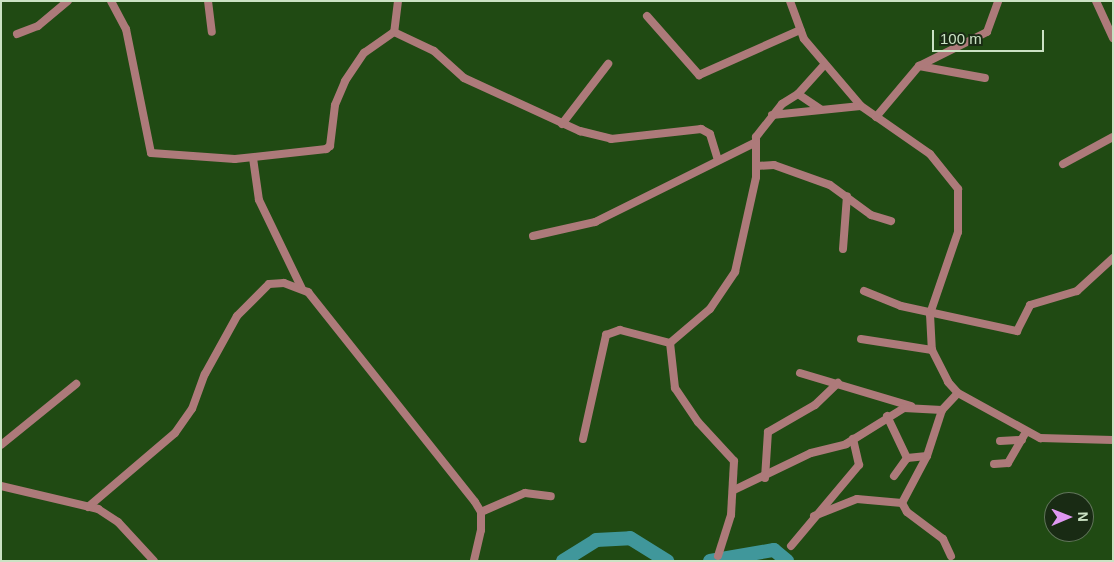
<!DOCTYPE html>
<style>
body{margin:0}
#map{position:relative;width:1114px;height:562px;overflow:hidden;background:#204a13;font-family:Helvetica,sans-serif}
div>[style]{position:absolute}
.river>*{height:14px;margin:-7px;padding:0 7px;transform-origin:7px;border-radius:7px;background:#40979b}
.minor>*{height:8px;margin:-4px;padding:0 4px;transform-origin:4px;border-radius:4px;background:#ad7a7a}
span{translate:-50% -50%;white-space:nowrap;text-align:center;line-height:1.15;-webkit-text-stroke:4px #192b14;paint-order:stroke}
.frame{position:absolute;inset:0;border:2px solid #cbe2c4;pointer-events:none}
.north{position:absolute;left:1044px;top:492px;width:50px;height:50px;box-sizing:border-box;background:#192b14;border:1px solid #60745a;border-radius:50%;rotate:89deg;font-size:14px;font-weight:700;line-height:20px;text-align:center;color:#cbe2c4}
.north::after{content:'';display:block;margin:auto;width:18px;height:22px;background:#df98f1;clip-path:polygon(50% 0,100% 100%,50% 72%,0 100%)}
.scale{position:absolute;left:932px;top:30px;width:112px;height:22px;box-sizing:border-box;border:2px solid #cbe2c4;border-top:0;padding-left:6px;font-size:15px;line-height:18px;white-space:nowrap;color:#cbe2c4;-webkit-text-stroke:4px #192b14;paint-order:stroke}
</style>
<div id="map">
<div class="river">
<div style="left:563px;top:561px;width:39px;rotate:-32deg"></div>
<div style="left:596px;top:540px;width:34px;rotate:-3deg"></div>
<div style="left:630px;top:538px;width:44px;rotate:31.9deg"></div>
<div style="left:710px;top:561px;width:65px;rotate:-9.8deg"></div>
<div style="left:774px;top:550px;width:17px;rotate:40deg"></div>
</div>
<div class="minor">
<div style="left:111px;top:1px;width:32px;rotate:62deg"></div>
<div style="left:126px;top:29px;width:126px;rotate:78.6deg"></div>
<div style="left:151px;top:153px;width:84px;rotate:4.1deg"></div>
<div style="left:235px;top:159px;width:92px;rotate:-6.3deg"></div>
<div style="left:326px;top:149px;width:5px;rotate:-37deg"></div>
<div style="left:330px;top:146px;width:41px;rotate:-83deg"></div>
<div style="left:335px;top:105px;width:26px;rotate:-67deg"></div>
<div style="left:345px;top:81px;width:34px;rotate:-56deg"></div>
<div style="left:364px;top:53px;width:37px;rotate:-35deg"></div>
<div style="left:208px;top:1px;width:31px;rotate:83deg"></div>
<div style="left:398px;top:1px;width:31px;rotate:97deg"></div>
<div style="left:394px;top:32px;width:44px;rotate:25.4deg"></div>
<div style="left:434px;top:51px;width:40px;rotate:42deg"></div>
<div style="left:464px;top:78px;width:128px;rotate:24.6deg"></div>
<div style="left:580px;top:131px;width:32px;rotate:14deg"></div>
<div style="left:611px;top:139px;width:91px;rotate:-6.3deg"></div>
<div style="left:701px;top:129px;width:10px;rotate:29deg"></div>
<div style="left:710px;top:134px;width:27px;rotate:73deg"></div>
<div style="left:790px;top:1px;width:40px;rotate:69.8deg"></div>
<div style="left:804px;top:39px;width:88px;rotate:49.6deg"></div>
<div style="left:861px;top:106px;width:84px;rotate:34.8deg"></div>
<div style="left:930px;top:154px;width:45px;rotate:51.3deg"></div>
<div style="left:958px;top:189px;width:43px;rotate:90deg"></div>
<div style="left:958px;top:232px;width:87px;rotate:108.9deg"></div>
<div style="left:930px;top:314px;width:36px;rotate:87deg"></div>
<div style="left:932px;top:350px;width:36px;rotate:63deg"></div>
<div style="left:948px;top:382px;width:15px;rotate:48deg"></div>
<div style="left:958px;top:393px;width:94px;rotate:28.8deg"></div>
<div style="left:1040px;top:438px;width:73px;rotate:1.6deg"></div>
<div style="left:1096px;top:1px;width:41px;rotate:65.3deg"></div>
<div style="left:647px;top:16px;width:79px;rotate:48.6deg"></div>
<div style="left:699px;top:75px;width:111px;rotate:-24deg"></div>
<div style="left:17px;top:34px;width:22px;rotate:-21deg"></div>
<div style="left:38px;top:26px;width:39px;rotate:-40deg"></div>
<div style="left:919px;top:66px;width:67px;rotate:10.3deg"></div>
<div style="left:798px;top:94px;width:27px;rotate:34deg"></div>
<div style="left:772px;top:115px;width:89px;rotate:-5.8deg"></div>
<div style="left:876px;top:117px;width:67px;rotate:-49.9deg"></div>
<div style="left:919px;top:66px;width:76px;rotate:-26.6deg"></div>
<div style="left:987px;top:32px;width:33px;rotate:-70deg"></div>
<div style="left:562px;top:124px;width:76px;rotate:-52.5deg"></div>
<div style="left:253px;top:158px;width:42px;rotate:81.9deg"></div>
<div style="left:259px;top:200px;width:97px;rotate:64.2deg"></div>
<div style="left:1063px;top:164px;width:57px;rotate:-28.4deg"></div>
<div style="left:756px;top:166px;width:18px;rotate:-3deg"></div>
<div style="left:774px;top:165px;width:59px;rotate:19.7deg"></div>
<div style="left:830px;top:185px;width:51px;rotate:36.2deg"></div>
<div style="left:871px;top:215px;width:21px;rotate:17deg"></div>
<div style="left:533px;top:236px;width:64px;rotate:-12.7deg"></div>
<div style="left:595px;top:222px;width:178px;rotate:-26.4deg"></div>
<div style="left:843px;top:249px;width:53px;rotate:-85.7deg"></div>
<div style="left:864px;top:291px;width:40px;rotate:22deg"></div>
<div style="left:901px;top:306px;width:119px;rotate:12.2deg"></div>
<div style="left:1017px;top:331px;width:29px;rotate:-63deg"></div>
<div style="left:1030px;top:305px;width:49px;rotate:-16.6deg"></div>
<div style="left:1077px;top:291px;width:49px;rotate:-42.5deg"></div>
<div style="left:861px;top:339px;width:72px;rotate:8.8deg"></div>
<div style="left:800px;top:373px;width:116px;rotate:16.6deg"></div>
<div style="left:887px;top:416px;width:47px;rotate:64.5deg"></div>
<div style="left:583px;top:439px;width:107px;rotate:-77.5deg"></div>
<div style="left:606px;top:335px;width:15px;rotate:-20deg"></div>
<div style="left:620px;top:330px;width:52px;rotate:14.6deg"></div>
<div style="left:1000px;top:441px;width:22px;rotate:-3deg"></div>
<div style="left:1px;top:445px;width:97px;rotate:-39.1deg"></div>
<div style="left:994px;top:464px;width:14px;rotate:-4deg"></div>
<div style="left:1008px;top:463px;width:36px;rotate:-60deg"></div>
<div style="left:894px;top:476px;width:22px;rotate:-54deg"></div>
<div style="left:907px;top:458px;width:20px;rotate:-6deg"></div>
<div style="left:765px;top:478px;width:46px;rotate:-86.3deg"></div>
<div style="left:768px;top:432px;width:54px;rotate:-29.9deg"></div>
<div style="left:815px;top:405px;width:32px;rotate:-44deg"></div>
<div style="left:1px;top:486px;width:100px;rotate:13.3deg"></div>
<div style="left:98px;top:509px;width:24px;rotate:33deg"></div>
<div style="left:118px;top:522px;width:53px;rotate:47.3deg"></div>
<div style="left:734px;top:490px;width:85px;rotate:-25.7deg"></div>
<div style="left:811px;top:453px;width:36px;rotate:-14deg"></div>
<div style="left:846px;top:444px;width:68px;rotate:-31.8deg"></div>
<div style="left:904px;top:408px;width:38px;rotate:3deg"></div>
<div style="left:902px;top:503px;width:10px;rotate:61deg"></div>
<div style="left:907px;top:512px;width:45px;rotate:36.9deg"></div>
<div style="left:943px;top:539px;width:19px;rotate:65deg"></div>
<div style="left:88px;top:507px;width:114px;rotate:-40.4deg"></div>
<div style="left:175px;top:433px;width:29px;rotate:-55deg"></div>
<div style="left:192px;top:409px;width:37px;rotate:-70deg"></div>
<div style="left:205px;top:374px;width:66px;rotate:-61.1deg"></div>
<div style="left:237px;top:316px;width:45px;rotate:-45deg"></div>
<div style="left:269px;top:284px;width:15px;rotate:-4deg"></div>
<div style="left:284px;top:283px;width:26px;rotate:21deg"></div>
<div style="left:308px;top:292px;width:268px;rotate:51.5deg"></div>
<div style="left:475px;top:502px;width:12px;rotate:59deg"></div>
<div style="left:481px;top:512px;width:18px;rotate:90deg"></div>
<div style="left:481px;top:530px;width:32px;rotate:103deg"></div>
<div style="left:481px;top:512px;width:48px;rotate:-23.4deg"></div>
<div style="left:525px;top:493px;width:26px;rotate:7deg"></div>
<div style="left:814px;top:516px;width:46px;rotate:-21.6deg"></div>
<div style="left:857px;top:499px;width:45px;rotate:5.1deg"></div>
<div style="left:902px;top:503px;width:53px;rotate:-62deg"></div>
<div style="left:927px;top:456px;width:48px;rotate:-71.9deg"></div>
<div style="left:942px;top:410px;width:23px;rotate:-47deg"></div>
<div style="left:791px;top:546px;width:106px;rotate:-50deg"></div>
<div style="left:859px;top:465px;width:27px;rotate:-103deg"></div>
<div style="left:718px;top:556px;width:43px;rotate:-72.4deg"></div>
<div style="left:731px;top:515px;width:54px;rotate:-86.8deg"></div>
<div style="left:734px;top:461px;width:53px;rotate:-132.7deg"></div>
<div style="left:698px;top:422px;width:41px;rotate:-124.1deg"></div>
<div style="left:675px;top:388px;width:45px;rotate:-96.3deg"></div>
<div style="left:670px;top:343px;width:52px;rotate:-40.4deg"></div>
<div style="left:710px;top:309px;width:45px;rotate:-56deg"></div>
<div style="left:735px;top:272px;width:97px;rotate:-77.5deg"></div>
<div style="left:756px;top:177px;width:40px;rotate:-90deg"></div>
<div style="left:756px;top:137px;width:42px;rotate:-51.8deg"></div>
<div style="left:782px;top:104px;width:19px;rotate:-32deg"></div>
<div style="left:798px;top:94px;width:39px;rotate:-48deg"></div>
</div>
<div class="frame"></div>
<div class="north">N</div>
<div class="scale">100 m</div>
</div>
